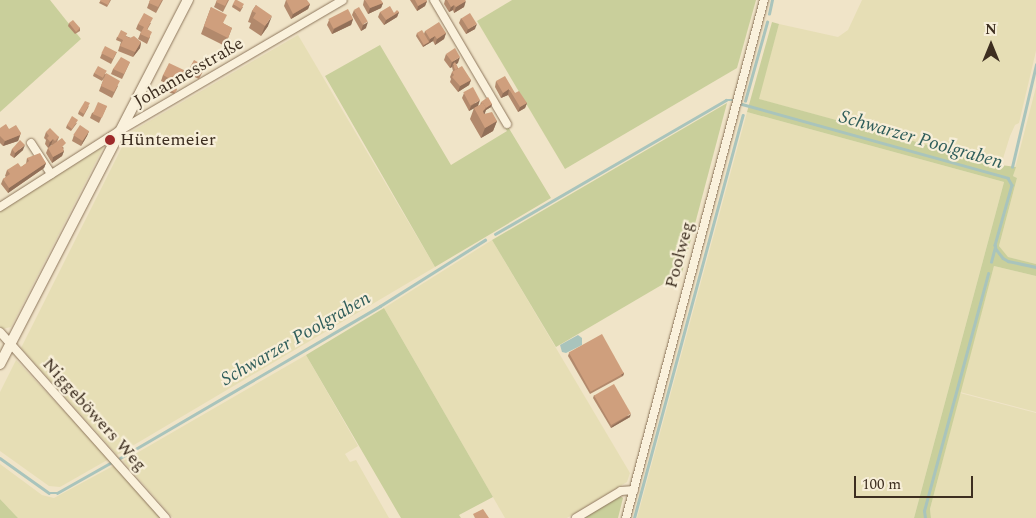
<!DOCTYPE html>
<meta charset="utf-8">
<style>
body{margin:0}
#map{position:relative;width:1036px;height:518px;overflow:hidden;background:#f0e4c8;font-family:Spectral,serif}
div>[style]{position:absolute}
.farmland>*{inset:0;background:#e6deb5}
.green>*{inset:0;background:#c9cf9b}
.water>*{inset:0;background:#a9c4bc}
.stream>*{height:2.5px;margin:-1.25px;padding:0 1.25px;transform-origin:1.25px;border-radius:1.25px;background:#a9c4bc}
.roads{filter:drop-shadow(0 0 1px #8d765c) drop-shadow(0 0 1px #8d765c)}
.street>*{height:8px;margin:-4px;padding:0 4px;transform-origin:4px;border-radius:4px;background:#faf1dc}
.secondary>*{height:10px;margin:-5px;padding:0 5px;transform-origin:5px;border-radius:5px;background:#faf1dc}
.wall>*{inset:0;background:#b2896c}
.shaded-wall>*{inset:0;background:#916f58;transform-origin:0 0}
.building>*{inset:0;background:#cf9f7d;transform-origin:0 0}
.dots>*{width:14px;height:14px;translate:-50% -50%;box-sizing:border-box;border:2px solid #f7eed8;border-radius:50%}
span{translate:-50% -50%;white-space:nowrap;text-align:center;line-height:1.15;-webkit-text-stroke:4.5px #f7eed8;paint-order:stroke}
.street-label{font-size:18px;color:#3d2e20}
.poi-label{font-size:18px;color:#3d2e20}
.left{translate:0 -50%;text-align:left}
.water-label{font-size:19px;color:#2f5d5a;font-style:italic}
.north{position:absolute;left:966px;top:20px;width:50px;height:50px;-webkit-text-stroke:4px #f7eed8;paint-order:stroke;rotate:0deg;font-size:14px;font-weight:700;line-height:20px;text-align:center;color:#3d2e20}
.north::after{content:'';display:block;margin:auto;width:18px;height:22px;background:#3d2e20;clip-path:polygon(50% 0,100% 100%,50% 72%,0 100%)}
.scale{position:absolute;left:854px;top:476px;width:119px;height:22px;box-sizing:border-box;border:2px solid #3d2e20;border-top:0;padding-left:6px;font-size:15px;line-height:18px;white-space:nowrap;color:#3d2e20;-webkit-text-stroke:4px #f7eed8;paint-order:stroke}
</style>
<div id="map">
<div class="farmland">
<div style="clip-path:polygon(862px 0,1036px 0,1036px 51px,1019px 123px,1015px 125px,1010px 136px,1001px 165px,758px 99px,779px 24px,838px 37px,848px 30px)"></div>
<div style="clip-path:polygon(298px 35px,435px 267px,117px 455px,21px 348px,129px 133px)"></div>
<div style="clip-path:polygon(1036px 87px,1036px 264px,1007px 257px,999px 246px,1017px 178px,1013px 176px)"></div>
<div style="clip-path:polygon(747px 112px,1004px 182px,914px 518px,637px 518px)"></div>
<div style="clip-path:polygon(104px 146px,11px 327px,2px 329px,0 326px,0 211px)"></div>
<div style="clip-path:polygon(492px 240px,630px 473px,627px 482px,567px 518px,505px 518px,384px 308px)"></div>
<div style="clip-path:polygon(994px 266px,1036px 276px,1036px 412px,960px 392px)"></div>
<div style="clip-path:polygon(306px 355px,358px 446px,345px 454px,350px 462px,356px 460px,389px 518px,173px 518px,123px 461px)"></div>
<div style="clip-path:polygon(16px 360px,109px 459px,60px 487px,49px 486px,0 451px,0 392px)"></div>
<div style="clip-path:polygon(960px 393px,1036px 413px,1036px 518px,931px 518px,930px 509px)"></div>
<div style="clip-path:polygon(0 464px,42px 495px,54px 498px,115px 465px,161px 518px,18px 518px,0 499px)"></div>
</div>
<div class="green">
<div style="clip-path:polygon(0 0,50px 0,81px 39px,0 112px)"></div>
<div style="clip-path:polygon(512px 0,756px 0,737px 68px,565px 169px,477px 21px)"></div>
<div style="clip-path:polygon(772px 22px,779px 24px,759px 99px,1001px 165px,1016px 167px,1013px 176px,1017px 178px,999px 246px,1008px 257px,1036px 264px,1036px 276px,994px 266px,930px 509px,931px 518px,914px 518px,1004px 182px,747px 112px)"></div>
<div style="clip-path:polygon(380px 45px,451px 165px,507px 131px,504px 126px,507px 125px,551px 198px,435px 267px,325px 76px)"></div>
<div style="clip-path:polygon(727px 103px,682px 273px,556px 347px,492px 240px)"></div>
<div style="clip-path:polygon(384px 308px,493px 497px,459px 515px,461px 518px,401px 518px,306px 355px)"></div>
<div style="clip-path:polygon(620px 496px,623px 498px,618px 518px,584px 518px)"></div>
<div style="clip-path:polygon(0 499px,18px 518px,0 518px)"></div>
</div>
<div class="water">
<div style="clip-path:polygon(578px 335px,582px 338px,582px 345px,566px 353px,562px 352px,560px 345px)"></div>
</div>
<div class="stream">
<div style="left:769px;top:14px;width:14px;rotate:-78deg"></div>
<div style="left:745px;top:101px;width:82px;rotate:-74.4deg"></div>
<div style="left:742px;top:104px;width:276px;rotate:15.5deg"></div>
<div style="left:1008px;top:178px;width:8px;rotate:60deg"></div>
<div style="left:1012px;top:185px;width:62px;rotate:105.8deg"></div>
<div style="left:995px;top:245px;width:4px;rotate:76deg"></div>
<div style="left:996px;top:249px;width:11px;rotate:52deg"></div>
<div style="left:1003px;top:258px;width:6px;rotate:31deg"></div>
<div style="left:1008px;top:261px;width:29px;rotate:12deg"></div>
<div style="left:1012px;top:167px;width:105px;rotate:-76.8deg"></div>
<div style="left:495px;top:234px;width:267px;rotate:-30.1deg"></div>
<div style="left:726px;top:100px;width:7px"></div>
<div style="left:991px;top:262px;width:16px;rotate:-75deg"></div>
<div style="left:0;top:458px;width:60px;rotate:35.5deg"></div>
<div style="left:49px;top:493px;width:8px"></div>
<div style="left:57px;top:493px;width:63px;rotate:-29.4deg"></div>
<div style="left:120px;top:458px;width:301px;rotate:-30.3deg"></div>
<div style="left:380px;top:306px;width:124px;rotate:-32.2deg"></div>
<div style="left:634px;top:518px;width:417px;rotate:-74.9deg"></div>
<div style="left:925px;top:518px;width:7px;rotate:-98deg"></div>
<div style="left:924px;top:511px;width:246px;rotate:-74.9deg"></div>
</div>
<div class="roads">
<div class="street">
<div style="left:434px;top:0;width:144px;rotate:59.5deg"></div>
<div style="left:31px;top:143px;width:37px;rotate:57deg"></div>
<div style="left:0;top:207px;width:141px;rotate:-32.6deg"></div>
<div style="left:119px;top:131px;width:259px;rotate:-30.3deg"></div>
<div style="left:0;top:332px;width:249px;rotate:48.3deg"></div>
<div style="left:576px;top:518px;width:52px;rotate:-31deg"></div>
<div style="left:621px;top:491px;width:13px;rotate:-4deg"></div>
<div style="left:626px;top:518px;width:536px;rotate:-75.08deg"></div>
</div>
<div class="secondary">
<div style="left:0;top:364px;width:410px;rotate:-62.7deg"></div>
</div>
</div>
<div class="wall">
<div style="clip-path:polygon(101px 0,111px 0,107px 7px,99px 3px)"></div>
<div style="clip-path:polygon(150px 0,163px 0,156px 13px,147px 8px)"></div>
<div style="clip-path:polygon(217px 0,229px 0,223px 12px,214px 7px)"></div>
<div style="clip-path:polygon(286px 0,310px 4px,308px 9px,291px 19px,284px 6px)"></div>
<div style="clip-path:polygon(364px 0,383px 3px,381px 8px,368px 14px,363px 5px)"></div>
<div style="clip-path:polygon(410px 0,426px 0,427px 1px,425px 6px,417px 11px)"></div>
<div style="clip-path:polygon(445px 0,465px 0,464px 7px,454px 13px,453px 10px,449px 12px,444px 4px)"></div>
<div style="clip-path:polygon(233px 4px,243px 7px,240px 12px,232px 7px)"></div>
<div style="clip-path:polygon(256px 5px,268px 26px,261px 36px,249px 28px,251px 23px,248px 22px,252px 11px)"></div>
<div style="clip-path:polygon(211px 7px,224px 24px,232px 28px,225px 46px,201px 34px)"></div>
<div style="clip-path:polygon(354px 10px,366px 28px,361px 31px,352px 15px)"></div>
<div style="clip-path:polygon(380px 12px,394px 13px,399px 12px,397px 17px,384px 25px,378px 17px)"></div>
<div style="clip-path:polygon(461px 18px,475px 29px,466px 34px,459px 23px)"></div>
<div style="clip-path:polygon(353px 19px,351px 25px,332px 34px,327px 25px,329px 20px)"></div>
<div style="clip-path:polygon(69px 23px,80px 28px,80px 31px,75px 34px,68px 26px)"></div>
<div style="clip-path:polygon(151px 23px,147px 30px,150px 37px,147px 44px,138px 39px,141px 32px,136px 29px,138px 24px)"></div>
<div style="clip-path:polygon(425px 31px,446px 33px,444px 39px,435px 45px,433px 41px,423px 47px,416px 36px,417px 33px,424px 34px)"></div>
<div style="clip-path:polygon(126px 36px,141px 42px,140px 48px,133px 57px,118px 51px,121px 42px,116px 40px,117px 37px)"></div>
<div style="clip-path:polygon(117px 52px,111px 64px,100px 58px,102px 53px)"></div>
<div style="clip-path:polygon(446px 54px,458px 63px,456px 64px,458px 68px,471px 80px,469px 85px,458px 92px,450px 82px,451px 79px,450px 77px,452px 72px,453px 71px,452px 67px,450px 68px,444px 60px)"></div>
<div style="clip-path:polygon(130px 62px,122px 79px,111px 74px,113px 69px)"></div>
<div style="clip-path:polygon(190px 68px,203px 71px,199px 79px,188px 74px)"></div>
<div style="clip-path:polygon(186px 71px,180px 83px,173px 79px,170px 85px,161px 81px,163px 75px)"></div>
<div style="clip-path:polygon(94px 73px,106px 74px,118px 86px,112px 98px,99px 91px,104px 78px,102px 81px,93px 76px)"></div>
<div style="clip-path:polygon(496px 81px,515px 93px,527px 103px,525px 108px,518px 112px,508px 95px,501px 98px,495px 87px)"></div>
<div style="clip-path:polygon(171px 86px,177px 89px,174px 94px,168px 92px)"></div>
<div style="clip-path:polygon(464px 93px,478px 106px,469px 111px,462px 98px)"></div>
<div style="clip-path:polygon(481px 102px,492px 104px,491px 107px,486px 110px,484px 114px,497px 121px,493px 131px,481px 138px,470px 119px,474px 108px,480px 105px)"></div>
<div style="clip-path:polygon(89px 106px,83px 117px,78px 114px,79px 111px)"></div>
<div style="clip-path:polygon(107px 106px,99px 123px,90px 118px,92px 113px)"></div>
<div style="clip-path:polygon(77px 123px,71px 131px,66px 128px,67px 125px)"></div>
<div style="clip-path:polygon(0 128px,9px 129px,21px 133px,18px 141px,3px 146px,0 143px)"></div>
<div style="clip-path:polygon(89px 131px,87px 136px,81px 146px,72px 141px,74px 135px)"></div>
<div style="clip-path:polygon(46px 132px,59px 137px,57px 142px,64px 148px,63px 149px,64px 151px,62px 156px,52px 163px,46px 153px,48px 148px,52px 145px,51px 145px,48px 148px,45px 144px,46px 140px,44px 138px)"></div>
<div style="clip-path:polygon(12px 149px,23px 150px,14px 158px,10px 155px)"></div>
<div style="clip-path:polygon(27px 158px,46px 163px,44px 168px,8px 193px,1px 184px,3px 179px,6px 177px,5px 176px,7px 170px,21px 167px,26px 164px)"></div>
<div style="clip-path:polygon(569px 353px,624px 373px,623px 376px,590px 394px,568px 356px)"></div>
<div style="clip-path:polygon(594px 395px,630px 417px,611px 428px,593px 398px)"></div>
</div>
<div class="shaded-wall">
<div style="clip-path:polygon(427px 1px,425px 6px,417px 11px,418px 6px)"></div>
<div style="clip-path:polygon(466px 1px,464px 7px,454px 13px,456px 7px)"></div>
<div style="clip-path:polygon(383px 3px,381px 8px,368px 14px,370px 8px)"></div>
<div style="clip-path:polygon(310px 4px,308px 9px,291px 19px,293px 14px)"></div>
<div style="clip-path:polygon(454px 5px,453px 10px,449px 12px,451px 7px)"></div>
<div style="clip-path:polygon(399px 12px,397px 17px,384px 25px,386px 20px)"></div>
<div style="clip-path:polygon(272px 16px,268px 26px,261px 36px,265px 26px)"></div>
<div style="clip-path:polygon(353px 19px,351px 25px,332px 34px,334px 29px)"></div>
<div style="clip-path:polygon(368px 22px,366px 28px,361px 31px,363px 25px)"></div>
<div style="clip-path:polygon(477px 24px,475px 29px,466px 34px,468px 29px)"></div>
<div style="clip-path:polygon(446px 33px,444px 39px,435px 45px,437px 39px)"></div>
<div style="clip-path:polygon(435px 36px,433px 41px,423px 47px,424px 45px,429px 42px,430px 39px)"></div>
<div style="clip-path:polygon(141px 42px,140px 48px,133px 57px,135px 52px)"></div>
<div style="clip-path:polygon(460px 57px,458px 63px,453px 66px,453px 64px,452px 67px,450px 68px,452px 62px)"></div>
<div style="clip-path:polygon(471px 80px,469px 85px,458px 92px,460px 86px)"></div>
<div style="clip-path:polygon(509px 89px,508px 95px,501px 98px,503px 93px)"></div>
<div style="clip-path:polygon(480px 100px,478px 106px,469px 111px,471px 106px)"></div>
<div style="clip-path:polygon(527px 103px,525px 108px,518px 112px,520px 107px)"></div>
<div style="clip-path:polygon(492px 104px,491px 107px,486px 110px,483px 119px,483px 111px,484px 108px)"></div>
<div style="clip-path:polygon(497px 121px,493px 131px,481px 138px,485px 128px)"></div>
<div style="clip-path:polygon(89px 131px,87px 136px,81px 146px,83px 141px)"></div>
<div style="clip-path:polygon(20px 135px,18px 141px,3px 146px,5px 141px)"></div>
<div style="clip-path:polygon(53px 139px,51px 145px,48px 148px,50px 142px)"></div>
<div style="clip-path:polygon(25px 145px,23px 150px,14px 158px,15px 153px)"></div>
<div style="clip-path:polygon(64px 151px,62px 156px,52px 163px,53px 157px)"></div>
<div style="clip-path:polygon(46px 163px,44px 168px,8px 193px,9px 188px)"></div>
<div style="left:624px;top:373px;width:3px;height:38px;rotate:108deg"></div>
<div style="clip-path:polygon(631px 414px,630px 417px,611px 428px,612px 426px)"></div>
</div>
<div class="building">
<div style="clip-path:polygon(101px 0,110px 0,108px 5px,100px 1px)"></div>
<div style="clip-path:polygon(150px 0,162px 0,158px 7px,149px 3px)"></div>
<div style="clip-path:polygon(217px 0,228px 0,225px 6px,216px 2px)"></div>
<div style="clip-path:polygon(235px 0,237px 0,244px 4px,241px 9px,233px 4px)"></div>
<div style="clip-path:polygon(286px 0,307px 0,310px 4px,293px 14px)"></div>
<div style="clip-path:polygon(365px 0,381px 0,383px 3px,370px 8px)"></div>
<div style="clip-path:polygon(415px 0,426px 0,427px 1px,418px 6px)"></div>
<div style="clip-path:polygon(447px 0,465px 0,466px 1px,456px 7px,454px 5px,451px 7px)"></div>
<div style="clip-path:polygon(256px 5px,272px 16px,265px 26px,253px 18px,256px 13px,252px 11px)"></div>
<div style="clip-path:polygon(390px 6px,394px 13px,397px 10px,399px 12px,386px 20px,380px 12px)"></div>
<div style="clip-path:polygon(211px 7px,227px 15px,223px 23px,232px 28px,228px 38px,204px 26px)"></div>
<div style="left:359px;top:7px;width:17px;height:6px;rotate:59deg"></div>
<div style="left:348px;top:9px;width:11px;height:22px;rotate:63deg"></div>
<div style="clip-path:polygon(144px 13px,153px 18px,147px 29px,152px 32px,149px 38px,140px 34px,144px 27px,138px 24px)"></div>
<div style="left:470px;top:13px;width:13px;height:10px;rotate:58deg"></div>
<div style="clip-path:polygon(73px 20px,80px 28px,76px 32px,69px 23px)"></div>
<div style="clip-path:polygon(439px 22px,446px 33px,437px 39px,435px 36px,430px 39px,425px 31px)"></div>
<div style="left:121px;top:30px;width:7px;height:8px;rotate:27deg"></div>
<div style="left:422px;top:30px;width:14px;height:6px;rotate:60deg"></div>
<div style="clip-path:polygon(125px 36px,130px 38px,134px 36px,141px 42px,135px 52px,120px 46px)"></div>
<div style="left:105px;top:46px;width:13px;height:8px;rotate:27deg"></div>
<div style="clip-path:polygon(455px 48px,460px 57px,452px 62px,446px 54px)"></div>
<div style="clip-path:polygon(121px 57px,130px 62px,124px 74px,113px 69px)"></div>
<div style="left:194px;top:60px;width:13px;height:9px;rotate:29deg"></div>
<div style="clip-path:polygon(455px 62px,458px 68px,455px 70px,453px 64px)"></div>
<div style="clip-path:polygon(169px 63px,186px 71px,182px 77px,175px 74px,172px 80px,163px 75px)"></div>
<div style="left:98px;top:66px;width:10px;height:8px;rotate:29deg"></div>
<div style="clip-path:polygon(462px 66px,471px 80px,460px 86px,452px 77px,454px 75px,452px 72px)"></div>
<div style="clip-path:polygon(106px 73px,120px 81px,114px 92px,101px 86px)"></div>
<div style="clip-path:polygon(505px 76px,515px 93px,519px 91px,527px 103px,520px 107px,509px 89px,503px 93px,496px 81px)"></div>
<div style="left:171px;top:86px;width:7px;height:4px;rotate:27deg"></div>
<div style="left:473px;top:87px;width:15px;height:11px;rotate:62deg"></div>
<div style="clip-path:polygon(488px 97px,492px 104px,486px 108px,483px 103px,482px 104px,481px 102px)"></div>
<div style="clip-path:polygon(85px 101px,90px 103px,84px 114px,79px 111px)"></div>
<div style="left:98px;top:102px;width:10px;height:13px;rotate:24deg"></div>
<div style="clip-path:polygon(483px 103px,486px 108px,483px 111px,484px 114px,492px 112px,497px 121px,485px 128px,474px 108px)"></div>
<div style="clip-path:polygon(72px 116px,78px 120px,72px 129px,67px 125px)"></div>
<div style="clip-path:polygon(6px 124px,9px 129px,16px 125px,21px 133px,20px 135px,5px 141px,0 136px,0 128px)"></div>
<div style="left:80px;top:125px;width:11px;height:12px;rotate:34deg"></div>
<div style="clip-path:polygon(50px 128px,59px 137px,55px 141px,53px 139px,50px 142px,47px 138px,49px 136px,46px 132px)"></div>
<div style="clip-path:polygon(62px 138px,66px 143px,62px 147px,64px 151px,53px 157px,48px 148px)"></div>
<div style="clip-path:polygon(20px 140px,25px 145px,15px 153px,12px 149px)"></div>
<div style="clip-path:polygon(40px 153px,46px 163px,9px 188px,3px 179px,10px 174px,7px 170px,18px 163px,21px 167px,29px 161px,27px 158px)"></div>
<div style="left:602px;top:334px;width:45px;height:38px;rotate:61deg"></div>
<div style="left:614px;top:384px;width:34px;height:23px;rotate:60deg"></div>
<div style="clip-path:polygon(483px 509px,489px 518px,475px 518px,473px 514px)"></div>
</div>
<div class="dots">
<div style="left:110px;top:140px;background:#9e2a2b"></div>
</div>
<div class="street-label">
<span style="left:189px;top:73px;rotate:-30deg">Johannesstraße</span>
<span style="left:680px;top:255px;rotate:-75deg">Poolweg</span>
<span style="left:94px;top:415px;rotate:48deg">Niggeböwers Weg</span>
</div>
<div class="poi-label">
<span class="left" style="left:120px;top:140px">Hüntemeier</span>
</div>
<div class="water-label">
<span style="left:921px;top:140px;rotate:16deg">Schwarzer Poolgraben</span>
<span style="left:296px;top:339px;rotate:-30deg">Schwarzer Poolgraben</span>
</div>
<div class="north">N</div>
<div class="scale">100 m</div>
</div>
